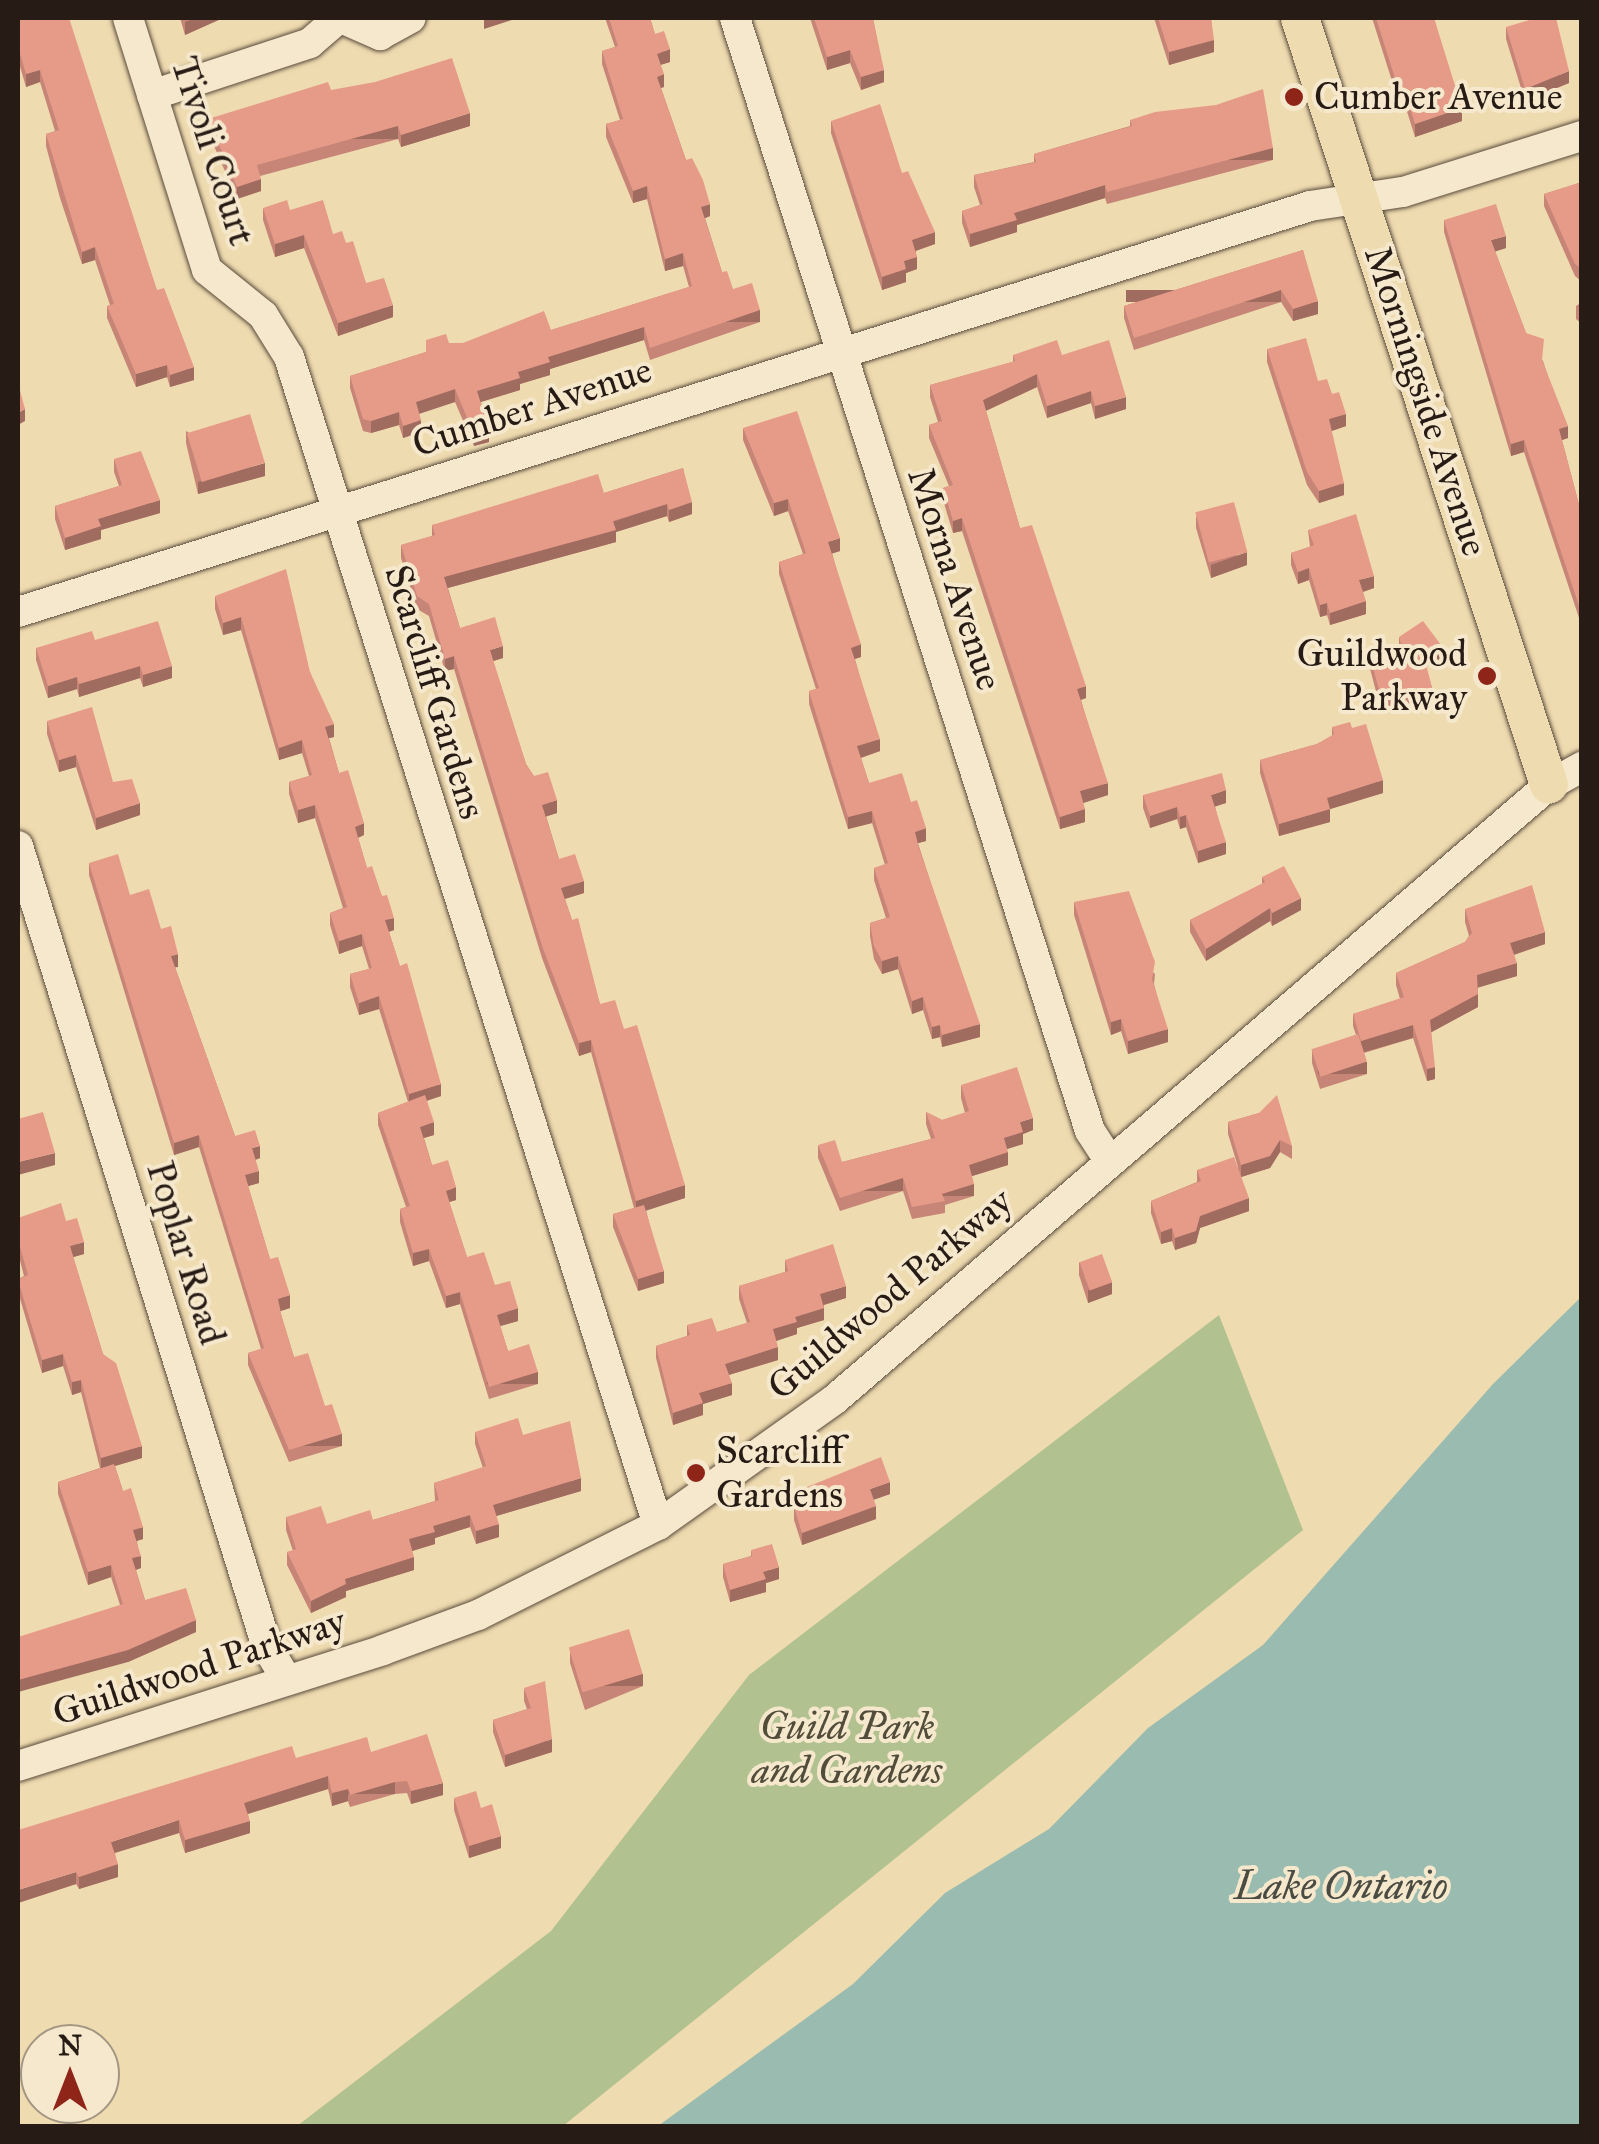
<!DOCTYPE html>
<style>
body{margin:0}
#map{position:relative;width:1599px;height:2144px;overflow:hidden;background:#efdbb0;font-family:"IM FELL Great Primer",serif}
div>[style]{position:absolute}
.green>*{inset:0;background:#b2c190}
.water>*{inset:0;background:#9abbaf}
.roads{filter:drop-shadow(0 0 2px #594b3c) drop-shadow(0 0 2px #594b3c)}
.minor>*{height:30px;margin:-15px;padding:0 15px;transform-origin:15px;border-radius:15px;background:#f5e8cc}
.major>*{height:38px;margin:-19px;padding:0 19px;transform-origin:19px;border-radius:19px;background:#efdbb0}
.wall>*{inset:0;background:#c68576}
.shaded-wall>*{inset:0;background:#a16c60;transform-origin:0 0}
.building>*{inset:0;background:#e69b89;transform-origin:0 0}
.dots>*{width:28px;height:28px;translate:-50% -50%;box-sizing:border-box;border:5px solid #f5e8cc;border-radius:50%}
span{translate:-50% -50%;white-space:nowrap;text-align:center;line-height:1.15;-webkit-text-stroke:8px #f5e8cc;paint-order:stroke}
.poi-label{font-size:38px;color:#271b15}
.left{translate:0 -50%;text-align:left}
.right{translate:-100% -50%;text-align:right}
.street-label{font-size:38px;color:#271b15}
.park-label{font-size:38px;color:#514d3a;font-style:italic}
.water-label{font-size:40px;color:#4a4b43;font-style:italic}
.frame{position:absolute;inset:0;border:20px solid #271b15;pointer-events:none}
.north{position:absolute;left:20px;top:2024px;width:100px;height:100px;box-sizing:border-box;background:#f5e8cc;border:2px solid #a39683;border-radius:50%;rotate:0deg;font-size:28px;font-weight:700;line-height:40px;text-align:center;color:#271b15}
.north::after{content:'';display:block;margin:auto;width:35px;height:45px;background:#8f2418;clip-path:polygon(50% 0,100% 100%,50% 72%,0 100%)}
</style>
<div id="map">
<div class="green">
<div style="clip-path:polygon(1219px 1315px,1303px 1530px,563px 2126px,297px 2126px,551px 1931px,749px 1675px)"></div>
</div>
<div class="water">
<div style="clip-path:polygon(1581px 1297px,1581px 2126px,658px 2126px,853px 1984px,945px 1893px,1049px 1829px,1148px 1728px,1263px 1645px,1493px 1384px)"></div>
</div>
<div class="roads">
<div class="minor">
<div style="left:128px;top:18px;width:264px;rotate:72.6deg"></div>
<div style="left:207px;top:270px;width:72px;rotate:38.8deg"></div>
<div style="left:263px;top:315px;width:49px;rotate:58.2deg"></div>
<div style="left:289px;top:357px;width:1225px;rotate:72.47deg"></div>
<div style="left:341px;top:18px;width:43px;rotate:23.6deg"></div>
<div style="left:380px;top:35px;width:35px;rotate:-29deg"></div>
<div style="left:735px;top:18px;width:1168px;rotate:72.31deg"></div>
<div style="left:1090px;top:1131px;width:35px;rotate:57deg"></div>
<div style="left:152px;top:95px;width:166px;rotate:-18.2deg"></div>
<div style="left:310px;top:43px;width:38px;rotate:-41deg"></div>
<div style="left:18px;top:612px;width:1354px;rotate:-17.44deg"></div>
<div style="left:1310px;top:206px;width:94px;rotate:-8.6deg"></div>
<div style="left:1403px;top:192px;width:188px;rotate:-17.4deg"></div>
<div style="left:18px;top:846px;width:839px;rotate:72.73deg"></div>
<div style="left:267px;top:1647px;width:37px;rotate:59deg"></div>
<div style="left:18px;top:1766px;width:383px;rotate:-17.6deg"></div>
<div style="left:383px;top:1650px;width:101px;rotate:-20.2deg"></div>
<div style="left:478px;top:1615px;width:201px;rotate:-26.6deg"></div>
<div style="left:658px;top:1525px;width:216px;rotate:-35.4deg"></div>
<div style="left:834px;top:1400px;width:943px;rotate:-40.7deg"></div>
<div style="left:1549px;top:785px;width:38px;rotate:-29deg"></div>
</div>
<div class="major">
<div style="left:1300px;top:18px;width:806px;rotate:72.01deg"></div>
</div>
</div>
<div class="wall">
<div style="clip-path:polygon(18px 18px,157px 290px,194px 380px,170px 387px,167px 377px,136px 387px,107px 318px,107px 306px,110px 305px,95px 260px,82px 264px,60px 198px,46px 146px,46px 134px,55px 131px,40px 82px,26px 87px,18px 60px)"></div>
<div style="clip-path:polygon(180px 18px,223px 18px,185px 35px)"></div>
<div style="clip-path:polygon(605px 18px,650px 18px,655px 34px,670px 62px,660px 65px,664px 87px,661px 88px,686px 160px,710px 216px,705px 218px,722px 272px,733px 289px,760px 322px,650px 360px,644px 340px,550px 369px,550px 375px,520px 384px,520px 390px,481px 402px,489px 442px,474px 446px,455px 402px,419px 413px,421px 432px,403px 438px,399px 425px,371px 433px,363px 431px,350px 388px,350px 376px,426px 352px,449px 343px,463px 343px,551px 330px,689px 287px,683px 266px,665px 271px,647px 199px,633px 203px,606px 137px,606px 124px,620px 120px,602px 64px,602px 51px,615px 47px)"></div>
<div style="clip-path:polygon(810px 18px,873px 18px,884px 82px,861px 90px,850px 63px,827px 70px)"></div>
<div style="clip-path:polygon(1154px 18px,1211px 18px,1214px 52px,1169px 65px)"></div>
<div style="clip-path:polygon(1372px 18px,1434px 18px,1462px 121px,1415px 137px,1404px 102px,1399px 103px)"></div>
<div style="clip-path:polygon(1506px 27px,1569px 83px,1525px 101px,1506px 39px)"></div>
<div style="clip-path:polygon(331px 90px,470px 126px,401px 147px,398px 139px,260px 176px,261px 191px,237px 199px,208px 132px,208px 119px)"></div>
<div style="clip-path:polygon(1130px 120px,1273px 160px,1107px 204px,1105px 198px,1017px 225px,1017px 232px,970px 247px,962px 223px,962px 211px,980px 205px,974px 187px,974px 175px,1034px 162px,1034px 154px,1130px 126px)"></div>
<div style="clip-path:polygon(831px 121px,902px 173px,935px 244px,916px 251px,917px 269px,906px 273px,906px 282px,882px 290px,831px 133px)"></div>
<div style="clip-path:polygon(1582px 182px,1582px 282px,1575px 276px,1544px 206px,1544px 194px)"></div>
<div style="clip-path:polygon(263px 208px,290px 210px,333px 234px,346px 243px,366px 283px,393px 317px,338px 336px,304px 248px,275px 257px,263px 220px)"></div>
<div style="clip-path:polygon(1444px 220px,1506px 248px,1495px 251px,1526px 333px,1543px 361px,1568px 438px,1562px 440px,1582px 516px,1582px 627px,1524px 452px,1511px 456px,1444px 232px)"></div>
<div style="clip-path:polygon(1303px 250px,1318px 314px,1293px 321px,1281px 302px,1134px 350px,1124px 318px,1124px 306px)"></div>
<div style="clip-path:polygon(1582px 302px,1582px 324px,1576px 319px,1576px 306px)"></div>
<div style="clip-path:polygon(1267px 349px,1332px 394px,1346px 426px,1331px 431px,1344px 495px,1319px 503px,1307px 485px,1267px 362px)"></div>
<div style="clip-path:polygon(1013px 355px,1062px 355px,1126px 409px,1095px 419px,1091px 403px,1047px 418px,1037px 387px,986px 411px,1020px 528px,1086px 698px,1081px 700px,1108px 795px,1083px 803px,1085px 822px,1060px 829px,962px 531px,953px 533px,943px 500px,943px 488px,949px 486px,929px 438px,929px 425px,938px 422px,930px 397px,930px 385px,1013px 362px)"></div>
<div style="clip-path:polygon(743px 428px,840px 551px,832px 553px,861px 657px,855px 659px,880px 751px,861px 758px,869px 783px,911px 802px,926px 841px,918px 843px,980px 1037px,942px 1047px,940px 1037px,932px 1039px,923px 1010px,912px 1014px,898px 969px,882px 974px,874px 959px,870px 936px,870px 923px,886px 918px,874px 880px,874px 868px,885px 865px,872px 823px,848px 829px,809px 704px,809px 691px,816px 689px,779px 574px,779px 562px,803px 554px,788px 511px,774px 516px,743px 440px)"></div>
<div style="clip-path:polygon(186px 431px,265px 476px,198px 494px,186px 443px)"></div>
<div style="clip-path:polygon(114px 459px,160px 513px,101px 530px,101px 539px,65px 550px,55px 519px,55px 506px,119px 486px,114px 472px)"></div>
<div style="clip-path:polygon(683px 468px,692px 514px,669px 522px,667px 516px,616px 532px,616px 542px,448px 588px,460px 628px,503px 658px,493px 661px,526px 764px,557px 813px,546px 816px,559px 859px,584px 893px,565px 899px,600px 1004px,624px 1029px,685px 1198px,646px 1210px,664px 1283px,638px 1291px,613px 1227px,613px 1214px,634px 1208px,591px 1052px,579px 1056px,542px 958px,454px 669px,445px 671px,429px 616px,417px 609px,401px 558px,401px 545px,432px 536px,432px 525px,604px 493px)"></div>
<div style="clip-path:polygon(1196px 516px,1247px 565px,1211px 578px,1196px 528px)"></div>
<div style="clip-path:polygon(1308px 530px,1374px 588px,1363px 592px,1366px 614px,1330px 625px,1327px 615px,1320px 617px,1309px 580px,1298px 584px,1291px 565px,1291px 553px,1310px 547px)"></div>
<div style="clip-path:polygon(215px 596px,310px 672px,334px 737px,329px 738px,339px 773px,364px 835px,358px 838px,367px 868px,382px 896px,394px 930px,389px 932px,441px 1096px,427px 1101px,434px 1135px,424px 1138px,432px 1165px,456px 1200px,449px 1202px,467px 1257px,495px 1285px,518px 1321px,500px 1326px,508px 1351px,538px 1384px,489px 1399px,460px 1304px,446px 1308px,429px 1261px,413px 1266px,400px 1222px,400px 1209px,406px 1207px,378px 1125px,378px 1113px,408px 1102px,379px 1009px,359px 1015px,350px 987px,350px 974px,369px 969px,362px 946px,339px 954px,330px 925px,330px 913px,343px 908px,315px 818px,298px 823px,289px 794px,289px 782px,309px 776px,302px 753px,279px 760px,241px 630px,223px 635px,215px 609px)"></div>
<div style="clip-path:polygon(1399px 637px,1441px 658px,1426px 667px,1434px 695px,1434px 707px,1382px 714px,1369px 665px,1369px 653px,1399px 645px)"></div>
<div style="clip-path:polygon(95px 640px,172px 678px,143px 687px,140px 678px,79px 697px,77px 689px,48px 698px,36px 660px,36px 648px)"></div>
<div style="clip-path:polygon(47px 721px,140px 815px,96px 830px,76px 767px,59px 772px,47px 734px)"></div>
<div style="clip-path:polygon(1332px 727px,1352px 728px,1383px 793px,1330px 809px,1330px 822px,1279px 836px,1260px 773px,1260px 760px,1317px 744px,1332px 736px)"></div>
<div style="clip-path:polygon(1143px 795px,1226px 803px,1215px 806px,1226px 854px,1198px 863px,1186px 827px,1180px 829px,1177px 819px,1150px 828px,1143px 808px)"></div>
<div style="clip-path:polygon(89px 863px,130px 895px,161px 929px,178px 967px,175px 967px,235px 1136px,260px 1158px,255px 1160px,259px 1183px,248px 1186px,270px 1259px,290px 1308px,280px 1311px,294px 1357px,325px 1406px,342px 1446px,289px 1462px,248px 1365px,248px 1353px,261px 1349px,199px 1147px,174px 1155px,89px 875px)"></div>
<div style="clip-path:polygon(1262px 877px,1301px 910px,1272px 926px,1270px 921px,1206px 961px,1190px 932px,1190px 920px,1262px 884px)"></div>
<div style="clip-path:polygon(1074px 902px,1155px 974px,1154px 984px,1168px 1042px,1128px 1054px,1121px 1031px,1111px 1035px,1074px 915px)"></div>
<div style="clip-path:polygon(1465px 909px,1545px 944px,1514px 955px,1517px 976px,1478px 987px,1478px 1007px,1431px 1032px,1435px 1079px,1427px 1081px,1413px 1038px,1364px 1053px,1367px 1074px,1320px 1089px,1312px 1063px,1312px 1050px,1356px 1035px,1353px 1026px,1353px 1014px,1400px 999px,1396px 985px,1396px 973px,1465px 942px,1469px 936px,1465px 922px)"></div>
<div style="clip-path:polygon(961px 1085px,1033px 1130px,1023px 1134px,1023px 1144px,1007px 1149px,1008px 1165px,972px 1176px,974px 1196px,945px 1205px,945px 1213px,912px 1219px,903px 1191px,840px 1211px,818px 1158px,818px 1145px,842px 1162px,931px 1139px,926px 1124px,926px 1112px,942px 1120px,965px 1113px,961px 1098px)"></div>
<div style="clip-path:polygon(1259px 1113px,1292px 1146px,1292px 1159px,1280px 1152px,1270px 1168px,1241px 1177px,1249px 1211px,1200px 1228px,1196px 1243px,1175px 1250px,1172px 1241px,1161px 1244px,1151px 1213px,1151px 1201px,1197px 1182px,1197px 1170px,1238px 1167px,1228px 1134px,1228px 1122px)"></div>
<div style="clip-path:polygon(18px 1218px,66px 1221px,84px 1254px,73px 1257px,103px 1354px,142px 1458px,115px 1466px,123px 1491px,143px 1539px,137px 1541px,141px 1568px,136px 1570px,145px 1600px,196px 1632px,128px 1662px,120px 1605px,111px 1577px,88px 1585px,58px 1494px,58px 1482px,100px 1468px,81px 1392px,72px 1395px,63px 1366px,42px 1373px,18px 1292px,18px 1279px,24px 1276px,18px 1253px)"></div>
<div style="clip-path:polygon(785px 1260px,846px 1298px,824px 1305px,824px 1320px,797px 1328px,797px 1334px,776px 1341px,778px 1360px,729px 1375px,732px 1395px,703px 1404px,703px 1415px,673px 1425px,656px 1358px,656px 1346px,687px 1336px,687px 1325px,717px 1332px,747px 1323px,739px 1299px,739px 1286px,785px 1272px)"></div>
<div style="clip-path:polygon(1079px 1262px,1112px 1294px,1088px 1303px,1079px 1275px)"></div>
<div style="clip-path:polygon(475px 1432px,523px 1435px,581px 1491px,496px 1516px,499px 1537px,476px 1544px,470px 1527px,435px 1538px,435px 1544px,412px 1551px,414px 1570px,346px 1591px,346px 1597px,311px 1613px,287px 1565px,287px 1552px,293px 1551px,286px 1530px,286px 1517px,327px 1524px,373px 1520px,435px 1501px,434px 1483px,483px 1468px,475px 1444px)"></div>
<div style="clip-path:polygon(807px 1487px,890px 1494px,873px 1500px,876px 1519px,802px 1545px,794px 1520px,794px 1507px,808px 1502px)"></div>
<div style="clip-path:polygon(751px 1550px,779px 1579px,766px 1583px,766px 1592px,730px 1602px,723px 1577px,723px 1564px,751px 1556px)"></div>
<div style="clip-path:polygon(570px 1650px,643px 1686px,585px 1710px,570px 1663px)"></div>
<div style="clip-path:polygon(524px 1688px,552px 1752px,505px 1767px,493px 1732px,493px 1720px,527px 1709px,524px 1701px)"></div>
<div style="clip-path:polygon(371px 1752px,443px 1795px,411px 1804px,407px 1793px,395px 1794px,350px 1807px,348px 1801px,332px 1806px,328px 1789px,248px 1814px,250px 1833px,185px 1853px,179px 1833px,115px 1853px,118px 1877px,79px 1889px,76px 1884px,18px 1903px,296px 1758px)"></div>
<div style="clip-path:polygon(454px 1798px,501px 1848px,469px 1858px,454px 1810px)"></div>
</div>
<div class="shaded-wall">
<div style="clip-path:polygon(196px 18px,223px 18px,185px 35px,185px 22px)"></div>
<div style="clip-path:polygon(484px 18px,518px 18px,484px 29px)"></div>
<div style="clip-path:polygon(1214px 40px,1214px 52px,1169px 65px,1169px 52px)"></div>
<div style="clip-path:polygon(670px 49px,670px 62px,657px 66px,657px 54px)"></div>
<div style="clip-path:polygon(850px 50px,850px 63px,827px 70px,827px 57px)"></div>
<div style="clip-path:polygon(40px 70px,40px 82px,26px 87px,26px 74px)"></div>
<div style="clip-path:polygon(884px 70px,884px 82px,861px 90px,861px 77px)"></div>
<div style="clip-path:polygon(1569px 71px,1569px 83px,1525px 101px,1525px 89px)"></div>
<div style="clip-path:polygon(664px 74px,664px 87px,657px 89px,657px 77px)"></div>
<div style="clip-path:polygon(1404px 89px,1404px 102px,1399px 103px,1399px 91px)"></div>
<div style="clip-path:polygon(1462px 108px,1462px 121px,1415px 137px,1415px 124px)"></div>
<div style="clip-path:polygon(470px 113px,470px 126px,401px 147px,401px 135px)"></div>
<div style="left:398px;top:126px;width:13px;height:146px;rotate:90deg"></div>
<div style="left:1273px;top:148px;width:12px;height:172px;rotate:90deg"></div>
<div style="clip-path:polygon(261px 179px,261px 191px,237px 199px,237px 187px)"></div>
<div style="clip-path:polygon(1105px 185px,1105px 198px,1017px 225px,1017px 232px,970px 247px,970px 234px,1014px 213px)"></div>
<div style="clip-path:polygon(647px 186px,647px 199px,633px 203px,633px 191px)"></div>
<div style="clip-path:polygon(710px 204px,710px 216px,701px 220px,701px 207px)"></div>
<div style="clip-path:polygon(935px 232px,935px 244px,912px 252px,912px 240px)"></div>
<div style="clip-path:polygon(304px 235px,304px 248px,275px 257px,275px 244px)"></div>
<div style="clip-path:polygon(1506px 236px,1506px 248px,1491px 253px,1491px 240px)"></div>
<div style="clip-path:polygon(95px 247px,95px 260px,82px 264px,82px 252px)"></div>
<div style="clip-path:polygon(683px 253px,683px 266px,665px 271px,665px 259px)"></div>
<div style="clip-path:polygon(917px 257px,917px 269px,906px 273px,906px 282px,882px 290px,882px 277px,904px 261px)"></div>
<div style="left:1281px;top:290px;width:12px;height:155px;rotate:90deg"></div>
<div style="clip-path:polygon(1318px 301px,1318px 314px,1293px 321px,1293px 309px)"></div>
<div style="clip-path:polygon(393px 305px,393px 317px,338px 336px,338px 323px)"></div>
<div style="left:760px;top:310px;width:12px;height:116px;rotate:90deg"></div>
<div style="clip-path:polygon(644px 327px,644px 340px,550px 369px,550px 375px,520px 384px,520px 390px,477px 403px,477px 391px,548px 357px)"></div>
<div style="clip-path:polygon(167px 365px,167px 377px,136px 387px,136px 374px)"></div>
<div style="clip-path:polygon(194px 367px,194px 380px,170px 387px,170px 375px)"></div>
<div style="clip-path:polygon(1037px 374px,1037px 387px,983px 412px,983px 400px)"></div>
<div style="clip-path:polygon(455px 389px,455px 402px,416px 415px,416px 402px)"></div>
<div style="clip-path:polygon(1091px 391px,1091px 403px,1047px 418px,1047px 406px)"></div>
<div style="clip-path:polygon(1126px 397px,1126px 409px,1095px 419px,1095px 406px)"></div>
<div style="clip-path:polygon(25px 409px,25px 421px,18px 425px,18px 413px)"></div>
<div style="clip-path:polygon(399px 412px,399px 425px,371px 433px,371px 421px)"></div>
<div style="clip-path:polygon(1346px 414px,1346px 426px,1329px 432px,1329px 419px)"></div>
<div style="clip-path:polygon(421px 420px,421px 432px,403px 438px,403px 426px)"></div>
<div style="clip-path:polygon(1568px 426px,1568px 438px,1559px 441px,1559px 429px)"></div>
<div style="clip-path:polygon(489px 429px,489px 442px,474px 446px,474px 434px)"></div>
<div style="clip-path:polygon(1524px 440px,1524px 452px,1511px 456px,1511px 444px)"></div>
<div style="clip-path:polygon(265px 463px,265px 476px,198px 494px,198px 482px)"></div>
<div style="clip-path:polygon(1344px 483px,1344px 495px,1319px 503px,1319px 491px)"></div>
<div style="clip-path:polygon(788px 499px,788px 511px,774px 516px,774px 503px)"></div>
<div style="clip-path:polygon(160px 500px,160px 513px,101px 530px,101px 539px,65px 550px,65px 538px,98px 519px)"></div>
<div style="clip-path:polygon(692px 502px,692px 514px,669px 522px,669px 510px)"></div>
<div style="clip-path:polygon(667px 504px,667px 516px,616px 532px,616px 542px,444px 589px,444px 577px)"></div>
<div style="clip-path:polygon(962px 518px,962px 531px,953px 533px,953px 521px)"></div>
<div style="clip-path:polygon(840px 538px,840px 551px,828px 555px,828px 542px)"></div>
<div style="clip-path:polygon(1247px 552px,1247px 565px,1211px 578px,1211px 565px)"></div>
<div style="clip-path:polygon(1309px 568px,1309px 580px,1298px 584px,1298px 572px)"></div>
<div style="clip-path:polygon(1374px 576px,1374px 588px,1359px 593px,1359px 580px)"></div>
<div style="clip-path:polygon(1366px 601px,1366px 614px,1330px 625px,1330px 613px)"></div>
<div style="clip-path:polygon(1327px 603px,1327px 615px,1320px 617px,1320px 605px)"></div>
<div style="clip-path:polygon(241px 617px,241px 630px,223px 635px,223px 623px)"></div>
<div style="clip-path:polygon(861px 644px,861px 657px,851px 660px,851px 648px)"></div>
<div style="clip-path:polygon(1441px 645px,1441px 658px,1424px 669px,1424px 657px)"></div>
<div style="clip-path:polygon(503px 646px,503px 658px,490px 662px,490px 650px)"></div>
<div style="clip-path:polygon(454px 656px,454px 669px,445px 671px,445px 659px)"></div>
<div style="clip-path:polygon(140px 666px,140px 678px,79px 697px,79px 684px)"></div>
<div style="clip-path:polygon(172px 666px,172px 678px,143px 687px,143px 675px)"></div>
<div style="clip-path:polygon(77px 677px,77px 689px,48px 698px,48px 686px)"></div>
<div style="clip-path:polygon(1086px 686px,1086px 698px,1077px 701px,1077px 689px)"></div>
<div style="clip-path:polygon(334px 724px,334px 737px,325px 739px,325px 727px)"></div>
<div style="clip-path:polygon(880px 739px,880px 751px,857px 759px,857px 746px)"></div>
<div style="clip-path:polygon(302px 740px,302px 753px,279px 760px,279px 748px)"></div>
<div style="clip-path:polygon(76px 755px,76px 767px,59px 772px,59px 760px)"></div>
<div style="clip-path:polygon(1383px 780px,1383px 793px,1327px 810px,1327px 798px)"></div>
<div style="clip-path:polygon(1108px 783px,1108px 795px,1080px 804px,1080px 791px)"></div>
<div style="clip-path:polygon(1226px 790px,1226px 803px,1211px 808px,1211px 795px)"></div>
<div style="clip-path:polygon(557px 800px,557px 813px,542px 818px,542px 805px)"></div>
<div style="clip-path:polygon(140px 803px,140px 815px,96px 830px,96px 818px)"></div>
<div style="clip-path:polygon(315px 805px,315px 818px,298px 823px,298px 810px)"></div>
<div style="clip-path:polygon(1177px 807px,1177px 819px,1150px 828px,1150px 816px)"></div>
<div style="clip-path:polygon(1085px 809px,1085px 822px,1060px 829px,1060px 817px)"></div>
<div style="clip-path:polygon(1330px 809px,1330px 822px,1279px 836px,1279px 824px)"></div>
<div style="clip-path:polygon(872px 811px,872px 823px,848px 829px,848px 817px)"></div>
<div style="clip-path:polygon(1186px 815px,1186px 827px,1180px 829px,1180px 817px)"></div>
<div style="clip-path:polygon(364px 823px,364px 835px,355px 839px,355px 827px)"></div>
<div style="clip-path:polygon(926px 828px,926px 841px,915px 844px,915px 832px)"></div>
<div style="clip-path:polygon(1226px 842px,1226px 854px,1198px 863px,1198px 851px)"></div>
<div style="clip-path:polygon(584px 881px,584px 893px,561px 900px,561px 888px)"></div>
<div style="clip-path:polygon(1301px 898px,1301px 910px,1272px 926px,1272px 913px)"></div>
<div style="clip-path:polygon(1270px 908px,1270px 921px,1206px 961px,1206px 949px)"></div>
<div style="clip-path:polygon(394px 918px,394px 930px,385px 933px,385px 920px)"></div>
<div style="clip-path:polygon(1545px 932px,1545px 944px,1510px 956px,1510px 943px)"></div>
<div style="clip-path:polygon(362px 934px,362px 946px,339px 954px,339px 941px)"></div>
<div style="clip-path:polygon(178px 954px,178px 967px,171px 968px,171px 956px)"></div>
<div style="clip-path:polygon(898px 956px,898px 969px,882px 974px,882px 961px)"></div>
<div style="clip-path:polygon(1517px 963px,1517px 976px,1477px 988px,1477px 975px)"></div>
<div style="clip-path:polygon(1478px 994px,1478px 1007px,1430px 1033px,1430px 1020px)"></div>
<div style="clip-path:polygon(379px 996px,379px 1009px,359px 1015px,359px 1003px)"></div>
<div style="clip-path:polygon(923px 997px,923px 1010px,912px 1014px,912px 1001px)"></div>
<div style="clip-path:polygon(1121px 1019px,1121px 1031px,1111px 1035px,1111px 1022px)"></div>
<div style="clip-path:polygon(980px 1024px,980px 1037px,942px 1047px,942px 1035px)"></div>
<div style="clip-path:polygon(940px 1025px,940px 1037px,932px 1039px,932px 1027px)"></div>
<div style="clip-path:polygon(1413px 1025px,1413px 1038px,1361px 1053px,1361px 1041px)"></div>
<div style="clip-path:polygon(1168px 1029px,1168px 1042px,1128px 1054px,1128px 1041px)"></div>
<div style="clip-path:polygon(591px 1040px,591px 1052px,579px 1056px,579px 1043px)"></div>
<div style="left:1367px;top:1062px;width:12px;height:49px;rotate:90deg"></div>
<div style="clip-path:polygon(1435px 1067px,1435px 1079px,1427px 1081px,1427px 1069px)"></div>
<div style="clip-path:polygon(441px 1084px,441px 1096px,409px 1106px,409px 1094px)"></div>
<div style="clip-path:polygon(1033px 1118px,1033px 1130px,1023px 1134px,1023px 1144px,1004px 1150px,1004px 1138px,1020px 1122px)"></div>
<div style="clip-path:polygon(434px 1122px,434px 1135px,420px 1139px,420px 1127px)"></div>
<div style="clip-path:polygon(199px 1135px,199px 1147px,174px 1155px,174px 1143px)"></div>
<div style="clip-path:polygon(1280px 1140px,1280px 1152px,1270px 1168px,1241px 1177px,1241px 1165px)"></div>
<div style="clip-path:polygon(260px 1146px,260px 1158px,252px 1161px,252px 1148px)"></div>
<div style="clip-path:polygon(1008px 1152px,1008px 1165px,969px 1177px,969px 1165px)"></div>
<div style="clip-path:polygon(55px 1153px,55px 1165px,18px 1175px,18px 1162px)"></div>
<div style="clip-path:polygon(259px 1171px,259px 1183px,245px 1187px,245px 1175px)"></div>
<div style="left:903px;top:1178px;width:13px;height:66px;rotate:90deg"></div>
<div style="left:974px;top:1184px;width:12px;height:34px;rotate:90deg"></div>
<div style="clip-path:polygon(685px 1185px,685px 1198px,636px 1214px,636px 1201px)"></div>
<div style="clip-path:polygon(456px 1187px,456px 1200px,446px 1203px,446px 1191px)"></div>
<div style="clip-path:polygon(1249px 1198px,1249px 1211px,1200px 1228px,1196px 1243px,1175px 1250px,1175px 1238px,1200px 1216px)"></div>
<div style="clip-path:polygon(1172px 1228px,1172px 1241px,1161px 1244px,1161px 1232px)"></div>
<div style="clip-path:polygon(84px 1242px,84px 1254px,70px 1258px,70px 1246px)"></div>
<div style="clip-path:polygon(429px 1249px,429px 1261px,413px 1266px,413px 1253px)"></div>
<div style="clip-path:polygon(664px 1271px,664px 1283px,638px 1291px,638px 1279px)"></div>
<div style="clip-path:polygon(1112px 1282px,1112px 1294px,1088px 1303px,1088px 1290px)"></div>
<div style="clip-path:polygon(846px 1286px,846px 1298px,820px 1306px,820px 1294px)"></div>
<div style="clip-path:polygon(460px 1292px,460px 1304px,446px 1308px,446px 1296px)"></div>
<div style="clip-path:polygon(290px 1295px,290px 1308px,278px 1312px,278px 1299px)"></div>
<div style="clip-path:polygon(518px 1308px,518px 1321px,497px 1327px,497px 1315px)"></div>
<div style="clip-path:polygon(824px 1308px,824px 1320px,797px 1328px,797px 1334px,773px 1342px,773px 1329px,795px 1317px)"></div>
<div style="clip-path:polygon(778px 1347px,778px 1360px,725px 1376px,725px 1364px)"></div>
<div style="clip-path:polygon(63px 1354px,63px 1366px,42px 1373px,42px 1360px)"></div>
<div style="left:538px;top:1372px;width:12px;height:51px;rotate:90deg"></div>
<div style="clip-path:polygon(81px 1380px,81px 1392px,72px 1395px,72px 1382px)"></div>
<div style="clip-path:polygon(732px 1383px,732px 1395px,703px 1404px,703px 1415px,673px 1425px,673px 1413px,699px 1393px)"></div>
<div style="left:342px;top:1434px;width:12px;height:55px;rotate:90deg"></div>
<div style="clip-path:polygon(142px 1446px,142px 1458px,101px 1470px,101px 1458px)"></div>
<div style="clip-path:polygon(581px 1478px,581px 1491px,493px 1517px,493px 1505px)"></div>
<div style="clip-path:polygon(890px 1482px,890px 1494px,870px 1501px,870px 1489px)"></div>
<div style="clip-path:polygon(876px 1506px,876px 1519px,802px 1545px,802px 1533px)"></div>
<div style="clip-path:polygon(470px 1515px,470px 1527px,435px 1538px,435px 1544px,409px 1552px,409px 1539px,433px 1526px)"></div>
<div style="clip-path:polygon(499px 1524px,499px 1537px,476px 1544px,476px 1531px)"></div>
<div style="clip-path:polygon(143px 1527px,143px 1539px,133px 1542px,133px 1530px)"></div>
<div style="clip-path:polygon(141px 1556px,141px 1568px,132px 1571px,132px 1558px)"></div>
<div style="clip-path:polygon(414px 1557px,414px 1570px,346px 1591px,346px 1597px,311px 1613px,311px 1601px,345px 1579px)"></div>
<div style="clip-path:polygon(111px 1565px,111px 1577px,88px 1585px,88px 1572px)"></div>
<div style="clip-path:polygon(779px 1567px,779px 1579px,766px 1583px,766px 1592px,730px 1602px,730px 1590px,763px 1572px)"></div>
<div style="clip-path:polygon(196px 1620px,196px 1632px,128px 1662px,18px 1692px,18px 1680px)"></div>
<div style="left:643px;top:1674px;width:12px;height:63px;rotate:90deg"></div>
<div style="clip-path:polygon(552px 1739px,552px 1752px,505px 1767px,505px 1755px)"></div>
<div style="clip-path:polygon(328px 1776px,328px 1789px,244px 1815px,244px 1803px)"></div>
<div style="left:395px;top:1782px;width:12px;height:47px;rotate:90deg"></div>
<div style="clip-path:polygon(443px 1783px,443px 1795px,411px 1804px,411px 1791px)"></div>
<div style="clip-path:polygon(348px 1789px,348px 1801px,332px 1806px,332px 1793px)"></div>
<div style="clip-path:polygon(179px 1820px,179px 1833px,111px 1854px,111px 1842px)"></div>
<div style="clip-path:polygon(250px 1821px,250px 1833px,185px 1853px,185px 1840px)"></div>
<div style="clip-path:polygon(501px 1836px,501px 1848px,469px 1858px,469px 1846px)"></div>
<div style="clip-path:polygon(118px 1864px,118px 1877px,79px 1889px,79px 1877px)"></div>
<div style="clip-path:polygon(76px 1872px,76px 1884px,18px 1903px,18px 1890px)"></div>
</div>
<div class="building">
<div style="clip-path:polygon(18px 18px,69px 18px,157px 290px,164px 288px,194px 367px,170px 375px,167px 365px,136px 374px,107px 306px,114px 304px,95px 247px,82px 252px,46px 134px,59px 130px,40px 70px,26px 74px,18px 47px)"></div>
<div style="clip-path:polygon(609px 18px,650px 18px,655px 34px,664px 31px,670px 49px,657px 54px,664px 74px,657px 77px,686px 160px,692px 158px,703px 180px,710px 204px,701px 207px,722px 272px,727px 271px,733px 289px,752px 283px,760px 310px,650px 348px,644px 327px,548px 357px,550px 362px,518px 372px,520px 378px,477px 391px,489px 429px,474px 434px,455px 389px,416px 402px,421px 420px,403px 426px,399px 412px,371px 421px,363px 419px,350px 376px,426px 352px,426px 340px,446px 334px,449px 343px,463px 343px,544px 311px,551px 330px,692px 286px,683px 253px,665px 259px,647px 186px,633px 191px,606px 124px,623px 119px,602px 51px,618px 46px)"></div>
<div style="clip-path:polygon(814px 18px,873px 18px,884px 70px,861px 77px,850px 50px,827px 57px)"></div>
<div style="clip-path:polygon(1158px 18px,1211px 18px,1214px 40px,1169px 52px)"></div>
<div style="clip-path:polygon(1376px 18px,1434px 18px,1462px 108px,1415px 124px,1404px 89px,1399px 91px)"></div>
<div style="clip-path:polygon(1536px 18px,1556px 18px,1569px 71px,1525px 89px,1506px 27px)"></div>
<div style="clip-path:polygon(452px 58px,470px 113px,401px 135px,398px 126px,257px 165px,261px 179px,237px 187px,208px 119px,328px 82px,331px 90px,375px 82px)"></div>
<div style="clip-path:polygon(1263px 89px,1273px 148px,1107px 192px,1105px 185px,1014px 213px,1017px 220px,970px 234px,962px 211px,983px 204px,974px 175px,1036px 162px,1034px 154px,1132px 126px,1130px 120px,1155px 112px,1216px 105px)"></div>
<div style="clip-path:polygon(880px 104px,902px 173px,908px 171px,935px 232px,912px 240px,917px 257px,904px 261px,906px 269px,882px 277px,831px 121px)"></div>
<div style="clip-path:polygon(1582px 182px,1582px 269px,1575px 264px,1544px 194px)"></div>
<div style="clip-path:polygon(287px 200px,290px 210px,323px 200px,333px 234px,342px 231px,346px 243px,353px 241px,366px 283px,384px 278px,393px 305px,338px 323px,304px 235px,275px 244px,263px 208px)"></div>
<div style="clip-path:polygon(1496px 204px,1506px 236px,1491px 240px,1526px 333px,1544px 339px,1542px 360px,1568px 426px,1559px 429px,1582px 516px,1582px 615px,1524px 440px,1511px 444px,1444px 220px)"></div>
<div style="clip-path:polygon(1303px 250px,1318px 301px,1293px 309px,1281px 290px,1134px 338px,1124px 306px)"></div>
<div style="clip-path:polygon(1306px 338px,1318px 381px,1327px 379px,1332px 394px,1339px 392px,1346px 414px,1329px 419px,1344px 483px,1319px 491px,1307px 472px,1267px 349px)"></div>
<div style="clip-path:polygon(1057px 340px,1062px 355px,1109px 340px,1126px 397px,1095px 406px,1091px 391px,1047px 406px,1037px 374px,983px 400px,1020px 528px,1032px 525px,1086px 686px,1077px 689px,1108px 783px,1080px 791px,1085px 809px,1060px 817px,962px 518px,953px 521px,943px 488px,953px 485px,929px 425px,942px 421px,930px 385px,1015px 361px,1013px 355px)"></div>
<div style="clip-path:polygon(18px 383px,25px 409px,18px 413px)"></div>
<div style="clip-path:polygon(797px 411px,840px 538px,828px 542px,861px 644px,851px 648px,880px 739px,857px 746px,869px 783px,902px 773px,911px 802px,917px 800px,926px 828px,915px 832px,919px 848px,980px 1024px,942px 1035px,940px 1025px,932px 1027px,923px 997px,912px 1001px,898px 956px,882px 961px,874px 946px,870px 923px,890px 917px,874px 868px,888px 863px,872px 811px,848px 817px,809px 691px,819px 688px,779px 562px,806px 553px,788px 499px,774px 503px,743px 428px)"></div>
<div style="left:250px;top:414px;width:51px;height:66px;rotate:73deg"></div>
<div style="clip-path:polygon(141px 451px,160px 500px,98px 519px,101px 526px,65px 538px,55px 506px,122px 485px,114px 459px)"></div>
<div style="clip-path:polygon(683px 468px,692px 502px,669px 510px,667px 504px,613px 521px,616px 530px,444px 577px,460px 628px,495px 617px,503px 646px,490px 650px,526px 764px,534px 776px,548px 772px,557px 800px,542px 805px,559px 859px,575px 854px,584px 881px,561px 888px,572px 920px,578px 918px,600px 1004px,615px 1000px,624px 1029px,637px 1025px,685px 1185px,636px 1201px,591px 1040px,579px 1043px,542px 946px,454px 656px,445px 659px,429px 604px,417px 596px,401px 545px,435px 535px,432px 525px,598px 474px,604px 493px)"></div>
<div style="left:1234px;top:502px;width:52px;height:40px;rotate:75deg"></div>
<div style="clip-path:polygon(1356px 514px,1374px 576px,1359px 580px,1366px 601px,1330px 613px,1327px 603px,1320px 605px,1309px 568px,1298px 572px,1291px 553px,1314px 545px,1308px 530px)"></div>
<div style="clip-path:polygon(286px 569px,310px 672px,334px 724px,325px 727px,339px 773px,348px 770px,364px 823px,355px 827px,367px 868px,372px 866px,382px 896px,387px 895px,394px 918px,385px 920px,400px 966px,407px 963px,441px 1084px,409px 1094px,379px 996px,359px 1003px,350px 974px,372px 968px,362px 934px,339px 941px,330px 913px,347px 907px,315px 805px,298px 810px,289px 782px,312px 775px,302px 740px,279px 748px,241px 617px,223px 623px,215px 596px)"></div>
<div style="clip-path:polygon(158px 621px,172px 666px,143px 675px,140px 666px,79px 684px,77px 677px,48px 686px,36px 648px,92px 631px,95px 640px)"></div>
<div style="clip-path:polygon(1423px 621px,1441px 645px,1424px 657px,1434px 695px,1382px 701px,1369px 653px,1401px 644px,1399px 637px)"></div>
<div style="clip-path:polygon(92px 707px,113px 782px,132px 779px,140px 803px,96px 818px,76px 755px,59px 760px,47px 721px)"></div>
<div style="clip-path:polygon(1350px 722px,1352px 728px,1366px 724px,1383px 780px,1327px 798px,1330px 809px,1279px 824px,1260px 760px,1317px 744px,1334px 734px,1332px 727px)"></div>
<div style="clip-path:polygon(1222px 773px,1226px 790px,1211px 795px,1226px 842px,1198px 851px,1186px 815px,1180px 817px,1177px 807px,1150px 816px,1143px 795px)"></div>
<div style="clip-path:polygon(118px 854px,130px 895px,149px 889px,161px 929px,171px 926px,178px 954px,171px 956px,235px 1136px,255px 1130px,260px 1146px,252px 1148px,259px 1171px,245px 1175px,270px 1259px,278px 1257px,290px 1295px,278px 1299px,282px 1318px,294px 1357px,308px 1353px,325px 1406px,332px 1404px,342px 1434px,289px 1450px,248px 1353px,264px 1348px,199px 1135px,174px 1143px,89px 863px)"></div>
<div style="clip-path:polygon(1284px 866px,1301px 898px,1272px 913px,1270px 908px,1206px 949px,1190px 920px,1265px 882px,1262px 877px)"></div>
<div style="clip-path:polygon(1532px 885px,1545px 932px,1510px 943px,1517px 963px,1477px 975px,1478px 994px,1430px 1020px,1435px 1067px,1427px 1069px,1413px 1025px,1361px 1041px,1353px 1014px,1404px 997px,1396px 973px,1465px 942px,1472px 933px,1465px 909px)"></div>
<div style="clip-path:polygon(1129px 891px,1155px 962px,1152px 979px,1168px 1029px,1128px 1041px,1121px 1019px,1111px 1022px,1074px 902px)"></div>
<div style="left:1358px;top:1034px;width:29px;height:49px;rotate:72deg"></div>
<div style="clip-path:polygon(1017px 1067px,1033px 1118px,1020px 1122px,1023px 1132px,1004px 1138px,1008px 1152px,969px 1165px,974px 1184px,942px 1194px,945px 1201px,912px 1207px,903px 1178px,840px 1198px,818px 1145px,835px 1140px,842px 1162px,935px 1138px,926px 1112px,942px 1120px,969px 1111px,961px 1085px)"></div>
<div style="clip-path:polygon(425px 1095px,434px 1122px,420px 1127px,432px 1165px,448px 1160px,456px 1187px,446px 1191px,467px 1257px,484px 1252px,495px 1285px,510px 1281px,518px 1308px,497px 1315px,508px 1351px,529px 1344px,538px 1372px,489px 1387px,460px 1292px,446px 1296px,429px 1249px,413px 1253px,400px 1209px,410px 1206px,378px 1113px)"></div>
<div style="clip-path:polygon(1277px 1095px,1292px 1146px,1280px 1140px,1270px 1156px,1241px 1165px,1228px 1122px,1259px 1113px)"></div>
<div style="clip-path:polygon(43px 1112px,55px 1153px,18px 1162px,18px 1119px)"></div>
<div style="clip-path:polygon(1234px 1157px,1249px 1198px,1200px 1216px,1196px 1231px,1175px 1238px,1172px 1228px,1161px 1232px,1151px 1201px,1201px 1181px,1197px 1170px)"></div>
<div style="clip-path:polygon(61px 1203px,66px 1221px,77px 1218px,84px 1242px,70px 1246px,103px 1354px,116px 1363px,142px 1446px,101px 1458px,81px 1380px,72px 1382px,63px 1354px,42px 1360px,18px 1280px,18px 1279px,28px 1275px,18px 1240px,18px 1218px)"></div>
<div style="clip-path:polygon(644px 1205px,664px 1271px,638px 1279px,613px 1214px)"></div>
<div style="clip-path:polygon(833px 1244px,846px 1286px,820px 1294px,824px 1308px,795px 1317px,797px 1322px,773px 1329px,778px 1347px,725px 1364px,732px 1383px,699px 1393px,703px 1403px,673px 1413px,656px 1346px,690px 1335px,687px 1325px,712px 1318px,717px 1332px,750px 1322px,739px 1286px,788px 1271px,785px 1260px)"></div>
<div style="left:1102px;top:1254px;width:30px;height:24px;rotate:70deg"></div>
<div style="clip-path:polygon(518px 1418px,523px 1435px,570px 1421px,581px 1478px,493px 1505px,499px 1524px,476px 1531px,470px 1515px,433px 1526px,435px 1532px,409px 1539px,414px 1557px,345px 1579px,346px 1584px,311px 1601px,287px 1552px,296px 1549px,286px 1517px,321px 1506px,327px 1524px,370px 1510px,373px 1520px,439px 1500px,434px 1483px,486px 1466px,475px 1432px)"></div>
<div style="clip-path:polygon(881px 1457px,890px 1482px,870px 1489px,876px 1506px,802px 1533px,794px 1507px,811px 1501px,807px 1487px)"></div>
<div style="clip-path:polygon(114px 1464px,123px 1491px,131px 1488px,143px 1527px,133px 1530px,141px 1556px,132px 1558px,145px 1600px,186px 1588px,196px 1620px,128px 1650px,18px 1680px,18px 1637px,123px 1604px,111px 1565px,88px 1572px,58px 1482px)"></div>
<div style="clip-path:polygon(772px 1544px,779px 1567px,763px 1572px,766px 1579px,730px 1590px,723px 1564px,752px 1556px,751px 1550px)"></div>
<div style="left:629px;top:1629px;width:47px;height:63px;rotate:73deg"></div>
<div style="clip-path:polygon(545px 1681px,552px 1739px,505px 1755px,493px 1720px,531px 1708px,524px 1688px)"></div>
<div style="clip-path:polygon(427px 1734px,443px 1783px,411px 1791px,407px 1781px,395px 1782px,350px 1795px,348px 1789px,332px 1793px,328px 1776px,244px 1803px,250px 1821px,185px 1840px,179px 1820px,111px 1842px,118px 1864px,79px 1877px,76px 1872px,18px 1890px,18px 1830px,292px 1746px,296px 1758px,367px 1737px,371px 1752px)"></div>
<div style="clip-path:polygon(476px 1791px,481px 1808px,492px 1804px,501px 1836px,469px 1846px,454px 1798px)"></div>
</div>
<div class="dots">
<div style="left:1294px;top:97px;background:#8f2418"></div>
<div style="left:1487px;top:676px;background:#8f2418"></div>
<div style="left:696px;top:1473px;background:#8f2418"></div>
</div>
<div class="poi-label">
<span class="left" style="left:1314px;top:97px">Cumber Avenue</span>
<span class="right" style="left:1467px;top:676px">Guildwood<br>Parkway</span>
<span class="left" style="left:716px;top:1473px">Scarcliff<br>Gardens</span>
</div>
<div class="street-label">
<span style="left:213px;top:151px;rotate:72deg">Tivoli Court</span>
<span style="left:1426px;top:401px;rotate:72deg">Morningside Avenue</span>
<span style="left:532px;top:407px;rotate:-18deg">Cumber Avenue</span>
<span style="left:955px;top:579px;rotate:72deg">Morna Avenue</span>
<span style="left:435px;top:692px;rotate:73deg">Scarcliff Gardens</span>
<span style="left:186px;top:1253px;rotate:73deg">Poplar Road</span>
<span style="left:890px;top:1294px;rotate:-40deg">Guildwood Parkway</span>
<span style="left:199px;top:1667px;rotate:-18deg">Guildwood Parkway</span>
</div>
<div class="park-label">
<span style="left:847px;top:1749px">Guild Park<br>and Gardens</span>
</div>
<div class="water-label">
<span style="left:1341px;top:1886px">Lake Ontario</span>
</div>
<div class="frame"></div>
<div class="north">N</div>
</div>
